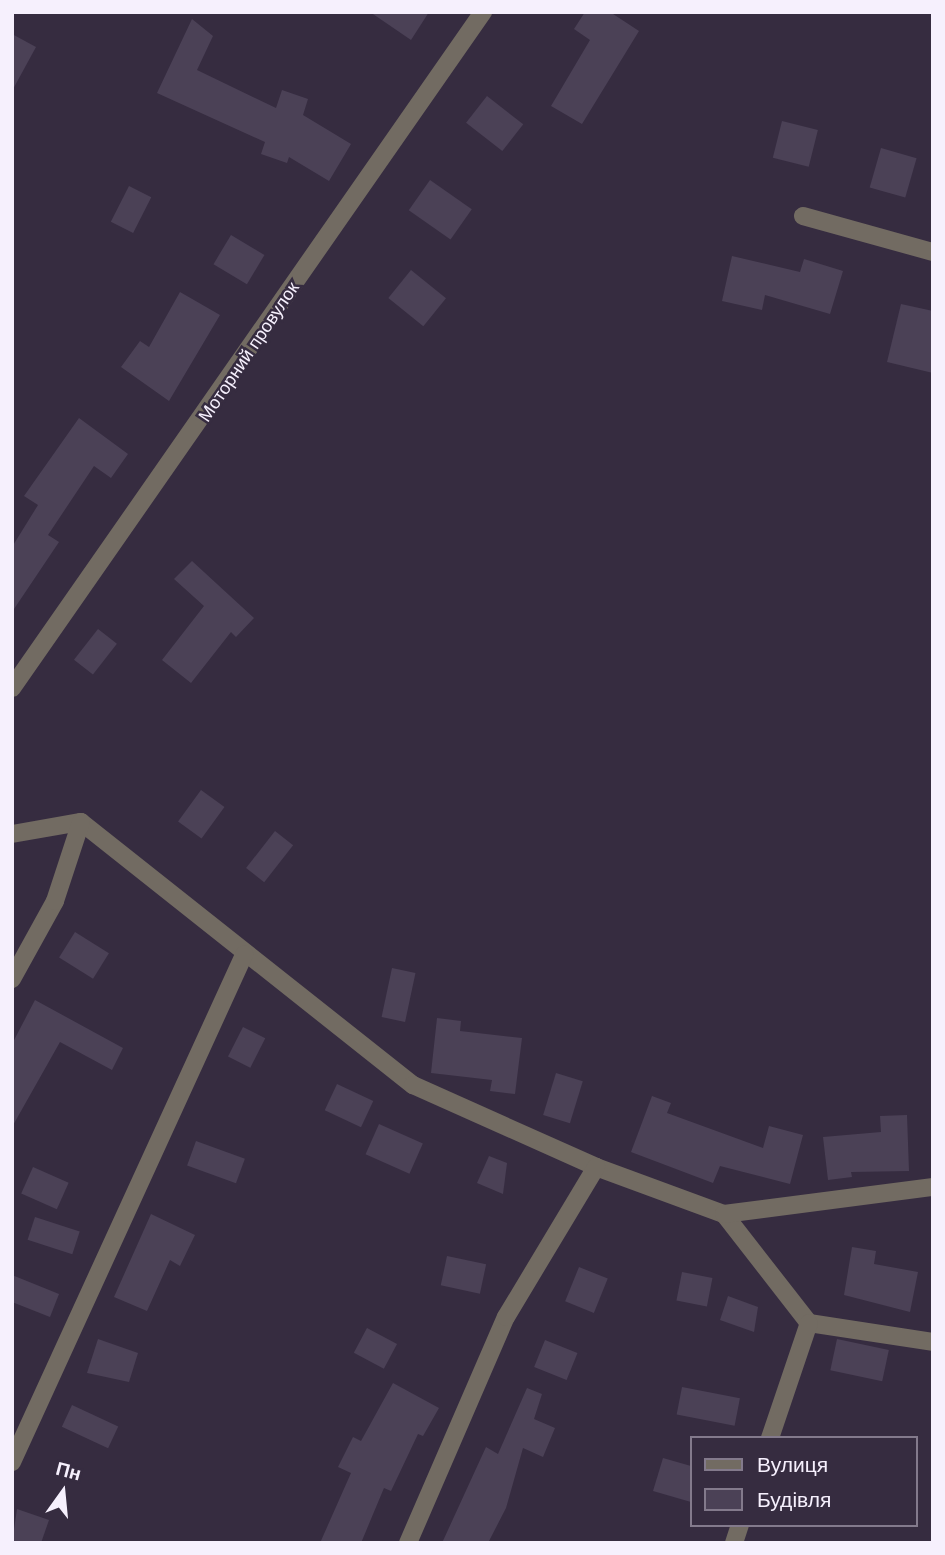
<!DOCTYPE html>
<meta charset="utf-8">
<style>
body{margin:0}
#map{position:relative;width:945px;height:1555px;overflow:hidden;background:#362c40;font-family:Helvetica,sans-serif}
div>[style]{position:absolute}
.building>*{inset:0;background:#4b4156;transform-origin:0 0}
.minor>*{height:18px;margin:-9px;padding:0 9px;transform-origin:9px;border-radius:9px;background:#726b62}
span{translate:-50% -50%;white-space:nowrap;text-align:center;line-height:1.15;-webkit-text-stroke:5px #362c40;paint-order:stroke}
.street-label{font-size:18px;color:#f6f0fd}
.frame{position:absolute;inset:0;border:14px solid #f6f0fd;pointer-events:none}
.legend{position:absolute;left:690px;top:1436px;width:228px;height:91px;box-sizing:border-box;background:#362c40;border:2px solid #837a8c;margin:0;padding:9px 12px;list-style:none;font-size:21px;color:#f6f0fd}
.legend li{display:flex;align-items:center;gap:14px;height:35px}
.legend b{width:35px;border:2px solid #837a8c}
.north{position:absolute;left:28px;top:1457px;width:70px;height:70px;-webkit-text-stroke:5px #362c40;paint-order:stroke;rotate:15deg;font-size:19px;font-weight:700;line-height:28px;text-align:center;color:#f6f0fd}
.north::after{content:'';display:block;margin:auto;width:24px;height:32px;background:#f6f0fd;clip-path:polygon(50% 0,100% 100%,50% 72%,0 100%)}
</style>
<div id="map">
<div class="building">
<div style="clip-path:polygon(370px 12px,429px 12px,411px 40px)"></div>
<div style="clip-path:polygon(585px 12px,610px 12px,639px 31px,582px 124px,551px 106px,590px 40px,574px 29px)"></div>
<div style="clip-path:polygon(192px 19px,213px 36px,197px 70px,276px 108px,282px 90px,308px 99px,303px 115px,351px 144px,329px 181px,289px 157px,287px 163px,261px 154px,265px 142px,157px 93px)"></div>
<div style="clip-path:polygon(12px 34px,36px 47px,12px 91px)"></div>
<div style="left:487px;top:96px;width:46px;height:34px;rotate:38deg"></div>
<div style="left:782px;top:121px;width:37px;height:38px;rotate:14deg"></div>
<div style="left:881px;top:148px;width:37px;height:41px;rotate:16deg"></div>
<div style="left:430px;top:180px;width:51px;height:37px;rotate:35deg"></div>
<div style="left:129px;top:186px;width:25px;height:40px;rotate:27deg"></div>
<div style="left:231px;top:235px;width:39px;height:34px;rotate:31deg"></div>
<div style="clip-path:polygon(732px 256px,800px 272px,804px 259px,843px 271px,830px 314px,765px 295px,762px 310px,722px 301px)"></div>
<div style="left:411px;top:270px;width:45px;height:36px;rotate:39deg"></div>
<div style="clip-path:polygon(180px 292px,220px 315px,169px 401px,121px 367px,140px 341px,149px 347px)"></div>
<div style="clip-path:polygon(901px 304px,933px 311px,933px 373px,887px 362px)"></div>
<div style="clip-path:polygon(79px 418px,128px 454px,111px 478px,94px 466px,48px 535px,59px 542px,12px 612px,12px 547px,38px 505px,24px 496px)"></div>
<div style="clip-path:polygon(192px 561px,254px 618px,236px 637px,231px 632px,191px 683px,162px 660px,204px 606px,174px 579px)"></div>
<div style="left:98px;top:629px;width:24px;height:39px;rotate:38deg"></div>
<div style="left:201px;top:790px;width:29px;height:39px;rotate:36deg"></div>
<div style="left:275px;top:831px;width:23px;height:47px;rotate:38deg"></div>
<div style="left:75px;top:932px;width:40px;height:30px;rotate:32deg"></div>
<div style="left:392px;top:968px;width:24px;height:50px;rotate:12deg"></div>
<div style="clip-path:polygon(35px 1000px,123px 1048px,112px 1070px,60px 1042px,12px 1127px,12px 1044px)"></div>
<div style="clip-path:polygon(437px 1018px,461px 1021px,460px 1031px,522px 1038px,515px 1094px,490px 1091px,492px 1080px,431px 1073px)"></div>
<div style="left:243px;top:1027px;width:25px;height:33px;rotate:27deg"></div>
<div style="left:556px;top:1073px;width:28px;height:44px;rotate:17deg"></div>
<div style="left:337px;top:1084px;width:40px;height:29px;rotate:25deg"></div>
<div style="clip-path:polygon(652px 1096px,671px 1103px,667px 1113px,763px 1148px,769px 1126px,803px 1135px,790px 1184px,720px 1166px,713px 1183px,631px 1152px)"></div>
<div style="clip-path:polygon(907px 1115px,909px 1171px,851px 1172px,852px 1177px,828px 1180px,823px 1137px,881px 1132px,880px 1116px)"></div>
<div style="left:379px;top:1124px;width:48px;height:33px;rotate:24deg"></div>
<div style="left:196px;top:1141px;width:52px;height:26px;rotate:20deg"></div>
<div style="clip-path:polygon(489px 1156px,507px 1163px,503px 1194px,477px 1183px)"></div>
<div style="left:33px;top:1167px;width:39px;height:29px;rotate:24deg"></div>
<div style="clip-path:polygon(151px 1214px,195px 1235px,180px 1266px,170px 1260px,147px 1311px,114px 1297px)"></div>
<div style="left:35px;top:1217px;width:47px;height:24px;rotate:18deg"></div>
<div style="clip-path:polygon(852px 1247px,876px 1251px,874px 1264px,918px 1272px,910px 1312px,844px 1295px)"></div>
<div style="left:447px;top:1256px;width:40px;height:30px;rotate:12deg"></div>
<div style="left:579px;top:1267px;width:31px;height:37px;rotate:22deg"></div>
<div style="left:682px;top:1272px;width:31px;height:29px;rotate:11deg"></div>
<div style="clip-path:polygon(12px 1275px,59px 1294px,50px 1317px,12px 1302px)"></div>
<div style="clip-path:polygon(728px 1296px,758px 1307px,754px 1332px,720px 1320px)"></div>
<div style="left:367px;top:1328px;width:34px;height:28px;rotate:28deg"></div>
<div style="clip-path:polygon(98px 1339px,138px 1353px,129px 1382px,87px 1373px)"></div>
<div style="left:837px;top:1339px;width:53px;height:32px;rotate:12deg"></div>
<div style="left:545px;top:1340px;width:35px;height:29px;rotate:22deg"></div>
<div style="clip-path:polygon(393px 1383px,439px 1408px,423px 1436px,418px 1434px,391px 1491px,384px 1488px,361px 1543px,320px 1543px,351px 1473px,338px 1467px,353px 1437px,361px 1441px)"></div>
<div style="left:682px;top:1387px;width:59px;height:28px;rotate:11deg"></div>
<div style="clip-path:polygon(527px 1388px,542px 1394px,534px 1419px,555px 1428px,543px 1457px,523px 1448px,506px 1508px,488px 1543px,442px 1543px,486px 1447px,498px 1454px)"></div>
<div style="left:72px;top:1405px;width:51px;height:24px;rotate:25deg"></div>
<div style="clip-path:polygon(663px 1458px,691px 1466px,691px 1502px,653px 1491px)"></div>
<div style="clip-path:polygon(17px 1509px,49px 1520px,41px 1543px,12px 1543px)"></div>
</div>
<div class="minor">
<div style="left:803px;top:216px;width:135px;rotate:15.5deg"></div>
<div style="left:12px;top:688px;width:824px;rotate:-55.13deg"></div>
<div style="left:12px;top:834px;width:70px;rotate:-9.9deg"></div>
<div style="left:81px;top:822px;width:424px;rotate:38.4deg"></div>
<div style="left:413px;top:1085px;width:201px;rotate:24.1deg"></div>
<div style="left:596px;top:1167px;width:136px;rotate:20.2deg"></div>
<div style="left:724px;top:1214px;width:138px;rotate:52.1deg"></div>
<div style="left:809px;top:1323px;width:125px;rotate:8.7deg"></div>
<div style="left:12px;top:979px;width:89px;rotate:-61.1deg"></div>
<div style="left:55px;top:901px;width:83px;rotate:-71.8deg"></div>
<div style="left:724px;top:1214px;width:211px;rotate:-7.4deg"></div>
<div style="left:770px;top:1438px;width:121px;rotate:-71.3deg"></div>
<div style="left:12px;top:1462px;width:558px;rotate:-65.41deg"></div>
<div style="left:408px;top:1543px;width:246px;rotate:-66.6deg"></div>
<div style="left:506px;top:1317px;width:175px;rotate:-59deg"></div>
<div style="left:734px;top:1543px;width:19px;rotate:-72deg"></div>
</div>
<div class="street-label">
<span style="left:249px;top:352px;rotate:-56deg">Моторний провулок</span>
</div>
<div class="frame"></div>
<ul class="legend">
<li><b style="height:9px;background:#726b62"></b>Вулиця</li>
<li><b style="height:19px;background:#4b4156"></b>Будівля</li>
</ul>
<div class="north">Пн</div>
</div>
